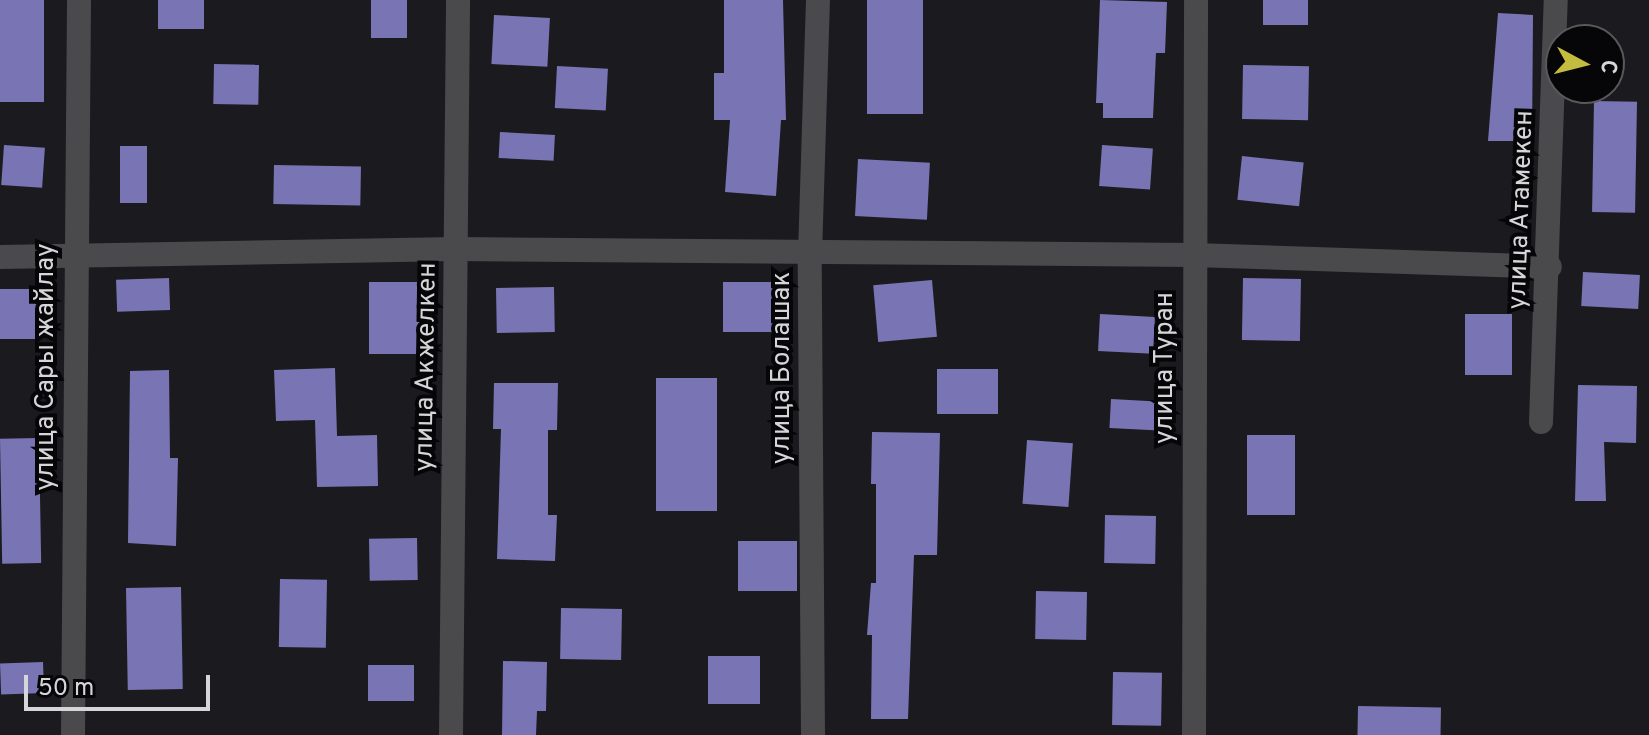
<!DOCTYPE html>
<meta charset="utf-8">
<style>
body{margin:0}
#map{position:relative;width:1649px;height:735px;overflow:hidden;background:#1b1b1f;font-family:Overpass,sans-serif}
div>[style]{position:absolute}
.building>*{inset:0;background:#7975b4;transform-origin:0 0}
.minor>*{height:24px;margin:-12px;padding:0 12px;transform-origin:12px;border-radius:12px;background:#4a4a4c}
span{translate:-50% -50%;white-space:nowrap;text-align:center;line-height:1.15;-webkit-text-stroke:8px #060608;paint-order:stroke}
.street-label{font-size:26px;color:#d6d6d8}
.north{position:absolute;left:1545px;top:24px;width:80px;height:80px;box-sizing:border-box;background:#060608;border:2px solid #59595b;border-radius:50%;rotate:97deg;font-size:22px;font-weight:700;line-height:32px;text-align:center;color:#d6d6d8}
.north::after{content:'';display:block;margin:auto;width:28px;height:36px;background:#c4bc3e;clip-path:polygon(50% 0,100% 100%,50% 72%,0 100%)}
.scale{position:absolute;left:24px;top:675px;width:186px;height:36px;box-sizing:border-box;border:4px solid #d6d6d8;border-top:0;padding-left:10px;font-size:24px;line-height:28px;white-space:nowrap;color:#d6d6d8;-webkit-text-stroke:6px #060608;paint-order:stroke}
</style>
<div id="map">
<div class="building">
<div style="left:0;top:0;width:44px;height:102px"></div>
<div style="left:158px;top:0;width:46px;height:29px"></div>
<div style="left:371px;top:0;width:36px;height:38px"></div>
<div style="clip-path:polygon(724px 0,783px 0,786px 120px,781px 120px,776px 196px,725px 192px,730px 120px,714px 120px,714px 73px,724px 73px)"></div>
<div style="left:867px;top:0;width:56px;height:114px"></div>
<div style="clip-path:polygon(1100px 0,1167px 2px,1165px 53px,1156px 53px,1153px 118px,1103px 118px,1103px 103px,1096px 103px)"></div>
<div style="left:1263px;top:0;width:45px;height:25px"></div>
<div style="clip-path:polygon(1498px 13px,1533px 15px,1532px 141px,1488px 141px)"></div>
<div style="left:494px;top:15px;width:56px;height:49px;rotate:3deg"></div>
<div style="left:214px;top:64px;width:45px;height:40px;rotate:1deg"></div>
<div style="left:1243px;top:65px;width:66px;height:54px;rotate:1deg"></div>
<div style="left:557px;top:66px;width:51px;height:42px;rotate:3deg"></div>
<div style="left:1594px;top:101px;width:43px;height:111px;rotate:1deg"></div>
<div style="left:500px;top:132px;width:55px;height:26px;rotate:3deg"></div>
<div style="left:4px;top:145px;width:41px;height:40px;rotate:4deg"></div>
<div style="left:1102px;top:145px;width:51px;height:41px;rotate:4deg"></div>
<div style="left:120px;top:146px;width:27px;height:57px"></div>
<div style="left:1242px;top:156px;width:62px;height:44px;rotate:6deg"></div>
<div style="left:858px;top:159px;width:72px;height:57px;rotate:3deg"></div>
<div style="left:274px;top:165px;width:87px;height:39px;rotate:1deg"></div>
<div style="left:1583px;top:272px;width:57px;height:34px;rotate:3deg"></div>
<div style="left:169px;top:278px;width:32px;height:53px;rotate:88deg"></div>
<div style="left:1243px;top:278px;width:58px;height:62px;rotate:1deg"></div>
<div style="left:932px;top:280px;width:57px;height:59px;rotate:85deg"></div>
<div style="left:369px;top:282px;width:53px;height:72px"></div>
<div style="left:723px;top:282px;width:61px;height:50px"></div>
<div style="left:554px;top:287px;width:45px;height:58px;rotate:89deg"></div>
<div style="left:40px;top:289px;width:50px;height:40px;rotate:90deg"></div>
<div style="left:1100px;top:314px;width:55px;height:37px;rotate:3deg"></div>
<div style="left:1512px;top:314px;width:61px;height:47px;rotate:90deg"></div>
<div style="clip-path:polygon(335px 368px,337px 436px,377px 435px,378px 486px,317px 487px,315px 420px,276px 421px,274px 370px)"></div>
<div style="left:937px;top:369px;width:61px;height:45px"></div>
<div style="clip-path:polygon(169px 370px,170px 458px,178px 458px,176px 546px,128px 543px,130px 371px)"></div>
<div style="left:656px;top:378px;width:61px;height:133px"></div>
<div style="clip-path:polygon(494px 383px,558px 383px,557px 430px,548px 430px,548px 515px,557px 515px,555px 561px,497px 559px,501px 429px,493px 429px)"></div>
<div style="clip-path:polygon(1578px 385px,1637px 386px,1636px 443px,1604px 442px,1606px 501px,1575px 501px)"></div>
<div style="left:1111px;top:399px;width:55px;height:29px;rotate:3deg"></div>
<div style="clip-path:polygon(872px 432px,940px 433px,937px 555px,914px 555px,908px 719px,871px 719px,872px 635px,867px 635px,871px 583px,876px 583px,876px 484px,871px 484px)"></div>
<div style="left:1247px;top:435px;width:48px;height:80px"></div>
<div style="left:39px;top:438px;width:125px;height:39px;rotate:89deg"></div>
<div style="left:1027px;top:440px;width:46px;height:64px;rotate:4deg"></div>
<div style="left:1105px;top:515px;width:51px;height:48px;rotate:1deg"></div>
<div style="left:417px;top:538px;width:42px;height:48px;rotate:89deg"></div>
<div style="left:738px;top:541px;width:59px;height:50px"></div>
<div style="left:280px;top:579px;width:47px;height:68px;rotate:1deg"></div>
<div style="left:181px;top:587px;width:102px;height:55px;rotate:89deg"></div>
<div style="left:1036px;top:591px;width:51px;height:48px;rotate:1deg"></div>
<div style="left:561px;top:608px;width:61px;height:51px;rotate:1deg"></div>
<div style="left:708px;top:656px;width:52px;height:48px"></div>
<div style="clip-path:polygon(503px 661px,547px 662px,546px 711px,537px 711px,536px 735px,502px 735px)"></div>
<div style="left:43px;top:662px;width:31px;height:43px;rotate:88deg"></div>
<div style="left:368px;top:665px;width:46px;height:36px"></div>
<div style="left:1113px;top:672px;width:49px;height:53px;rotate:1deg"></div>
<div style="left:1358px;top:706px;width:83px;height:29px;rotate:1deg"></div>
</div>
<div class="minor">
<div style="left:0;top:257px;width:456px;rotate:-1deg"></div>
<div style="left:456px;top:249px;width:738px;rotate:0.47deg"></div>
<div style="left:1194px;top:255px;width:356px;rotate:1.9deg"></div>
<div style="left:1541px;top:422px;width:422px;rotate:-88deg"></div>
<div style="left:73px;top:735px;width:735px;rotate:-89.53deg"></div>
<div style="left:451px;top:735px;width:735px;rotate:-89.45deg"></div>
<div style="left:813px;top:735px;width:481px;rotate:-90.4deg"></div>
<div style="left:810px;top:254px;width:254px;rotate:-88.2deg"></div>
<div style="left:1194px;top:735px;width:735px;rotate:-89.84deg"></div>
</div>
<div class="street-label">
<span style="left:1522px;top:210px;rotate:-88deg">улица Атамекен</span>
<span style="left:47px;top:367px;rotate:-90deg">улица Сары жайлау</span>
<span style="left:427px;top:367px;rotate:-89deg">улица Акжелкен</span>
<span style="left:783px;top:368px;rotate:-90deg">улица Болашак</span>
<span style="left:1166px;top:368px;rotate:-90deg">улица Туран</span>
</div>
<div class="north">С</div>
<div class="scale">50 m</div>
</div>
